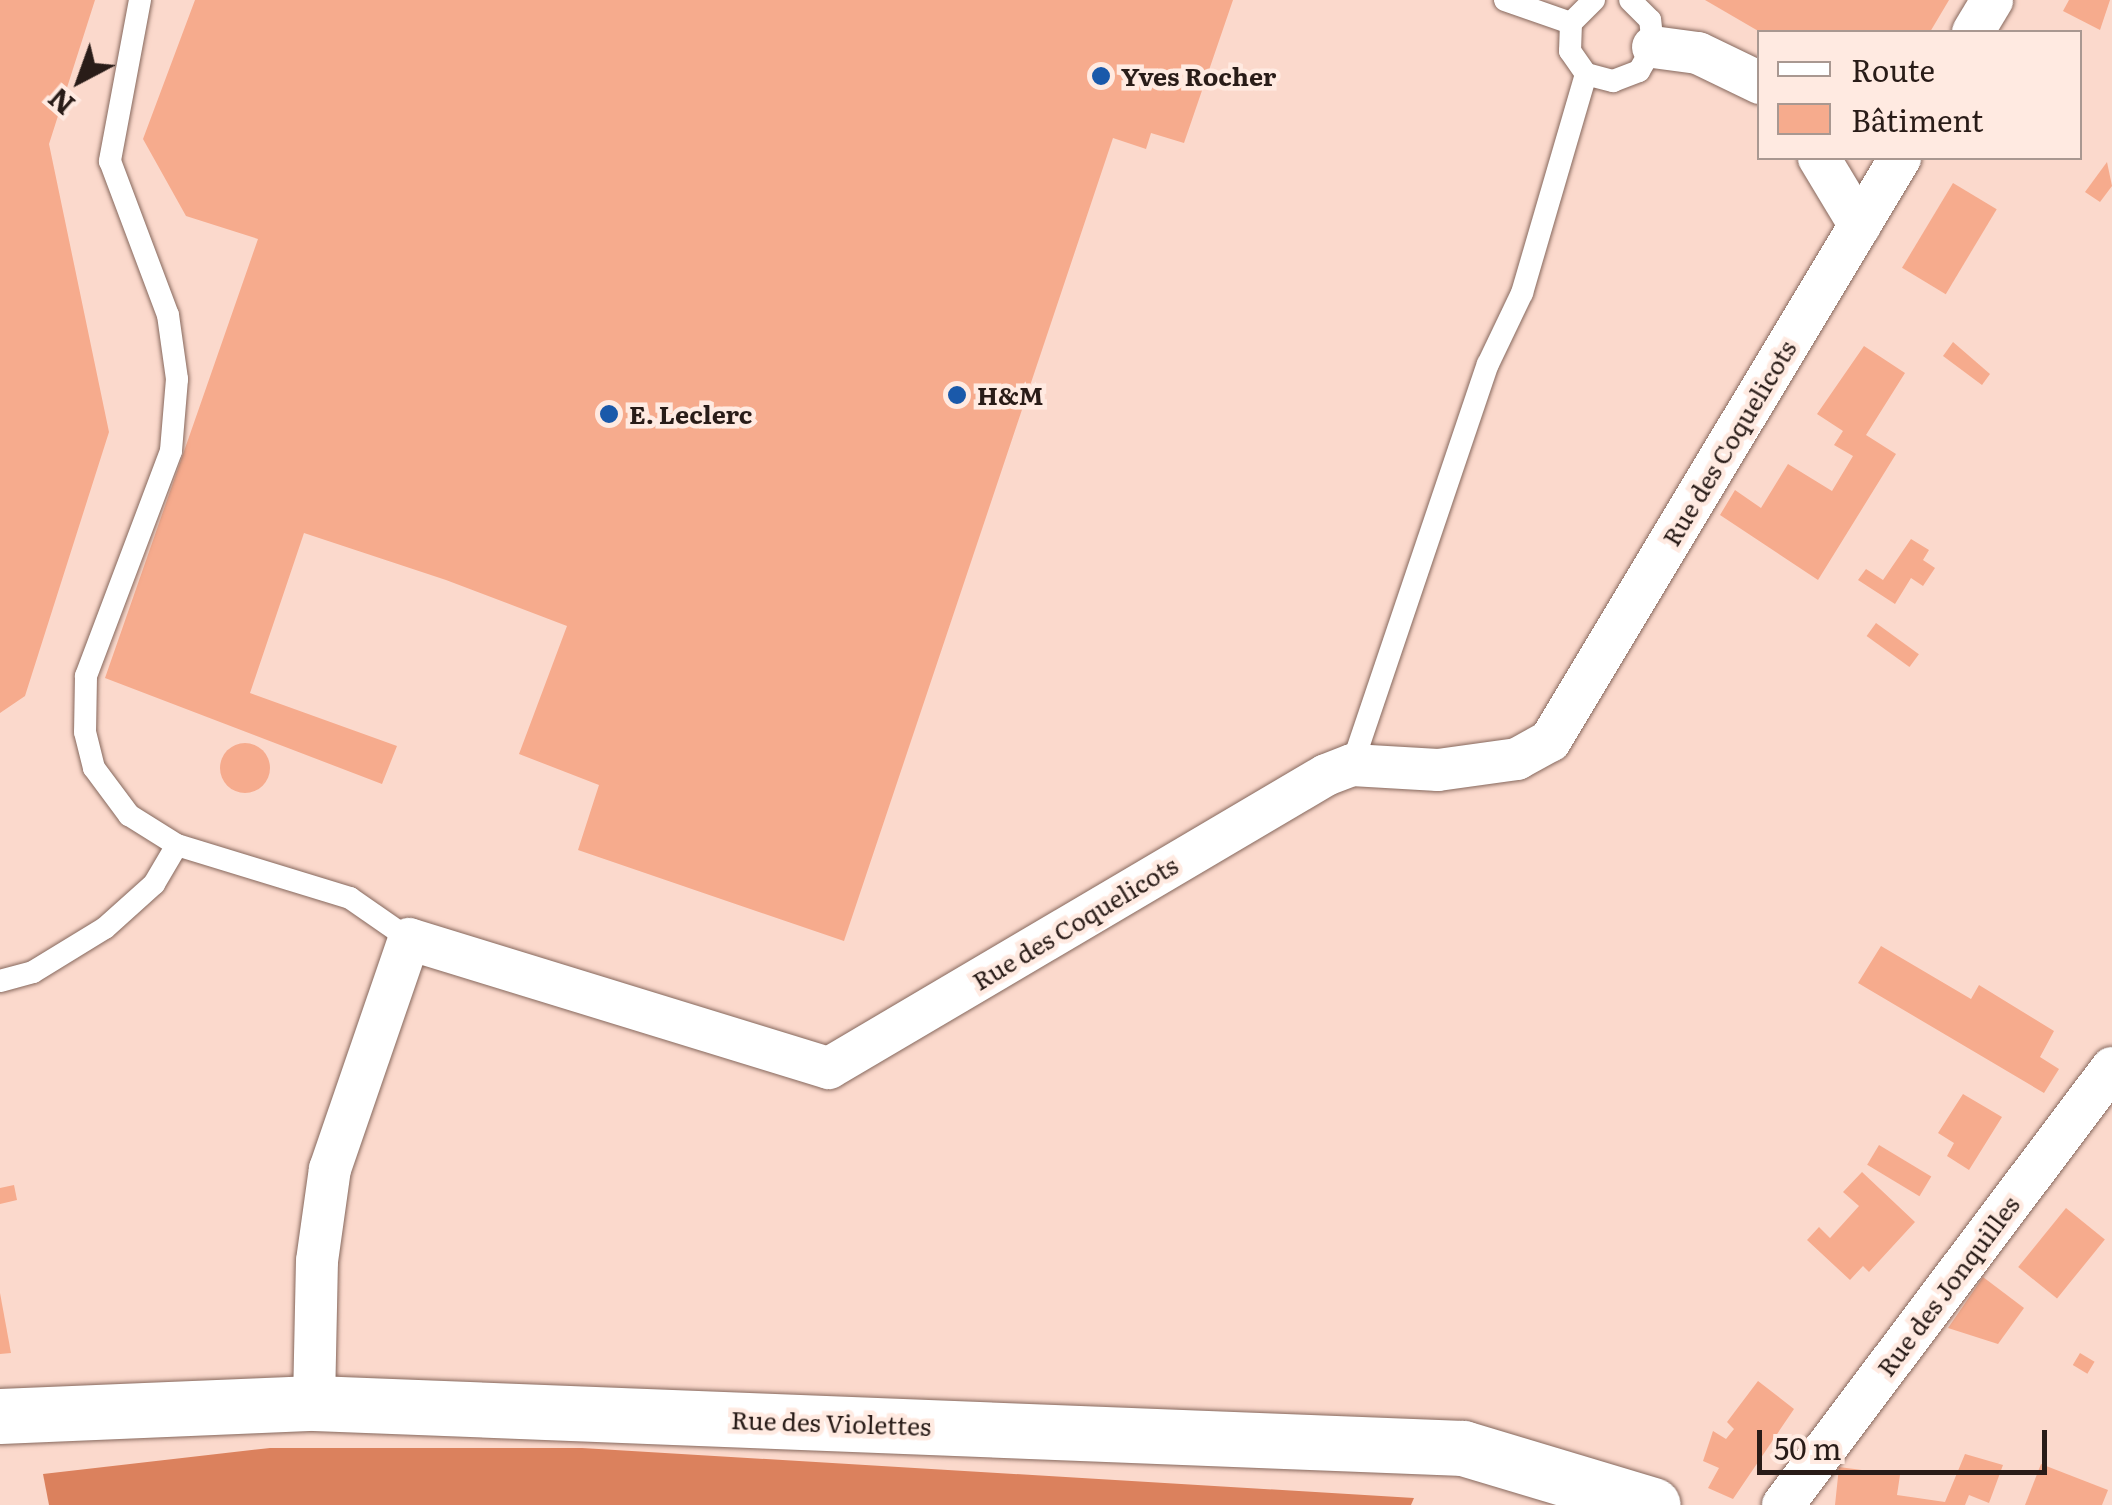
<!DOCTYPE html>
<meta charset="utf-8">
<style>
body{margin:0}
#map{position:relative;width:2112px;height:1505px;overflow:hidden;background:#fbd9cc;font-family:Literata,serif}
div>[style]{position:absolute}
.forest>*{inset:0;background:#db815d}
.building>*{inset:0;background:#f6ab8d;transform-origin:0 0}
.round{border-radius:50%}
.roads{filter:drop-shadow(0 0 2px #86685d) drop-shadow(0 0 2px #86685d)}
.lane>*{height:22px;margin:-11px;padding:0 11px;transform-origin:11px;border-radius:11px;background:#fff}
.street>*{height:42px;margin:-21px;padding:0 21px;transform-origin:21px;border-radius:21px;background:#fff}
.secondary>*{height:55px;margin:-27.5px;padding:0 27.5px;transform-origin:27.5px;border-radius:27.5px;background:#fff}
.dots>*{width:28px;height:28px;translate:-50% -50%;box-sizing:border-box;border:5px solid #ffeae1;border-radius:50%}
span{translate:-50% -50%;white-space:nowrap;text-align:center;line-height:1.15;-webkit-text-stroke:9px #ffeae1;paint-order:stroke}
.poi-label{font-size:25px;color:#291c18;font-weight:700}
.left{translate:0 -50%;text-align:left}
.street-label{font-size:25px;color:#291c18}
.legend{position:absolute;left:1757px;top:30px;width:325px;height:130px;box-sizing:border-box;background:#ffeae1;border:2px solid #a99891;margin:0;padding:12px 18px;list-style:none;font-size:30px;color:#291c18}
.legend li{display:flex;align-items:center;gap:20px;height:50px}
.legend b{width:50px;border:2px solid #a99891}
.north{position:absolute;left:30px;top:30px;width:100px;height:100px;-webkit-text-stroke:8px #ffeae1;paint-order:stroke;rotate:221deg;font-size:28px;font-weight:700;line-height:40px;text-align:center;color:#291c18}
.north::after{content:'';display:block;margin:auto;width:35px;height:45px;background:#291c18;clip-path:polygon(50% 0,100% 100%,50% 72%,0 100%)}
.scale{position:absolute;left:1757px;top:1430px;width:290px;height:45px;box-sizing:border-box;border:5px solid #291c18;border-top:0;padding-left:12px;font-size:30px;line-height:35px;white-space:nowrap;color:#291c18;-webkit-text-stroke:8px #ffeae1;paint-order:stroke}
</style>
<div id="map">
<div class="forest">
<div style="clip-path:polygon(270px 1448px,582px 1448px,1414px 1498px,1411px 1505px,49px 1505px,43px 1474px)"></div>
</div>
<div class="building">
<div style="clip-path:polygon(0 0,95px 0,49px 144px,109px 432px,25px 696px,0 713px)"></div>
<div style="clip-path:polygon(195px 0,1233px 0,1184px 143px,1151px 133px,1146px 149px,1113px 138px,844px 941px,578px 850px,599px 785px,519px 754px,567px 626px,446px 580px,304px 533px,250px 693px,397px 746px,382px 784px,105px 678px,258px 239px,186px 216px,143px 139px)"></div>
<div style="clip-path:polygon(1705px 0,1949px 0,1930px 32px,1760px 32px)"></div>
<div style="clip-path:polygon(2069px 0,2110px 0,2100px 30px,2063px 11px)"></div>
<div style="clip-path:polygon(2107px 162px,2112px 186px,2100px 202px,2085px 192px)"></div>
<div style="left:1953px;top:183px;width:51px;height:99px;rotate:31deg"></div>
<div style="clip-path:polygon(1953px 342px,1990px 374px,1982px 385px,1943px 356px)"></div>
<div style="clip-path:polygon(1864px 346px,1905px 373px,1866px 435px,1896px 454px,1818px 580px,1720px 515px,1735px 490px,1761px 508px,1788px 464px,1832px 491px,1853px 456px,1834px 445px,1843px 431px,1817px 414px)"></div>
<div style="clip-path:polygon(1911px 539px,1929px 550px,1923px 560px,1935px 568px,1923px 586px,1911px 578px,1895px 604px,1858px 580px,1866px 569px,1883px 580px)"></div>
<div style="left:1876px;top:623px;width:53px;height:16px;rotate:36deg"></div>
<div class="round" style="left:220px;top:743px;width:50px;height:50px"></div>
<div style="clip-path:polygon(1881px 946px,1971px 999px,1979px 985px,2054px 1031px,2040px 1057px,2059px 1069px,2044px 1093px,1858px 983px)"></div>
<div style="clip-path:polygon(1963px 1094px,2002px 1117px,1969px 1170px,1947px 1156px,1954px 1143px,1938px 1133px)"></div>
<div style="left:1879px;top:1145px;width:61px;height:23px;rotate:31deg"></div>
<div style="clip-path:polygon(1862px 1172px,1915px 1222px,1869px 1272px,1863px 1266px,1850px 1280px,1807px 1240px,1819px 1227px,1830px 1238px,1859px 1206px,1843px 1192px)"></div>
<div style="clip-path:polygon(14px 1185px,17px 1200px,0 1204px,0 1188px)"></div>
<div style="left:2066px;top:1208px;width:50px;height:76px;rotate:39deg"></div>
<div style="clip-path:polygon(1983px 1277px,2024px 1308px,1998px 1344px,1948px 1328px)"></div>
<div style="clip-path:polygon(0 1293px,11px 1353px,0 1354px)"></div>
<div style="left:2080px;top:1353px;width:17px;height:14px;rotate:31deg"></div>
<div style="clip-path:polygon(1758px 1381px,1794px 1409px,1733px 1499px,1708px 1488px,1719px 1468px,1703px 1461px,1713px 1431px,1726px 1439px,1734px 1429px,1727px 1422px)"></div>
<div style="clip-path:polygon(1965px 1454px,2003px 1465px,1989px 1503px,1969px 1495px,1965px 1505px,1835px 1505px,1839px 1467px,1900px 1475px,1897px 1495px,1945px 1502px)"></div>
<div style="clip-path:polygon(2041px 1464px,2108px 1490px,2102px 1505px,2025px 1505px)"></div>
</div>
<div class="roads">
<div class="lane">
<div style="left:140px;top:0;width:164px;rotate:100.6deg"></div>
<div style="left:110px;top:161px;width:165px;rotate:69.4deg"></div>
<div style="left:168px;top:315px;width:65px;rotate:82deg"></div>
<div style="left:177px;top:379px;width:72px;rotate:94.8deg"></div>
<div style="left:171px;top:451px;width:241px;rotate:110.7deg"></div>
<div style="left:86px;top:676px;width:56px;rotate:91deg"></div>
<div style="left:85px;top:732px;width:37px;rotate:76deg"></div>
<div style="left:94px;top:768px;width:59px;rotate:53.3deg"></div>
<div style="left:129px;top:815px;width:57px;rotate:32deg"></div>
<div style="left:177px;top:845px;width:181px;rotate:17deg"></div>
<div style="left:350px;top:898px;width:72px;rotate:34.8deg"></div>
<div style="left:1505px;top:0;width:70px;rotate:19.2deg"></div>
<div style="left:1594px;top:0;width:33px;rotate:135deg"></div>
<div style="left:1571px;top:23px;width:28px;rotate:92deg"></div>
<div style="left:1570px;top:51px;width:28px;rotate:55deg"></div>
<div style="left:1586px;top:74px;width:28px;rotate:15deg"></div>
<div style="left:1613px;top:81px;width:28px;rotate:-21deg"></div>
<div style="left:1639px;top:71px;width:28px;rotate:-60deg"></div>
<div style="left:1653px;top:47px;width:27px;rotate:-96deg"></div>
<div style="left:1650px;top:20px;width:28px;rotate:-135deg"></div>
<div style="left:1352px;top:765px;width:423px;rotate:-71.3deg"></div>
<div style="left:1488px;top:364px;width:79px;rotate:-64.4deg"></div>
<div style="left:1522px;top:293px;width:228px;rotate:-73.7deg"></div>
<div style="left:0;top:981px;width:34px;rotate:-15deg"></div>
<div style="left:33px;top:972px;width:84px;rotate:-31.4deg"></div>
<div style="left:105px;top:928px;width:66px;rotate:-41.9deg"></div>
<div style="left:154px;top:884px;width:45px;rotate:-59.5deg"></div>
</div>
<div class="street">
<div style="left:1973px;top:32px;width:37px;rotate:-59deg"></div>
<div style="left:1653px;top:47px;width:45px;rotate:7.6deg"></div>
<div style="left:1698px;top:53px;width:69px;rotate:25.8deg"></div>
<div style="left:1819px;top:158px;width:79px;rotate:58.9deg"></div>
<div style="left:314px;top:1403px;width:142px;rotate:-88.8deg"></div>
<div style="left:317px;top:1261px;width:93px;rotate:-82deg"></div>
<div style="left:330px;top:1169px;width:243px;rotate:-71deg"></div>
<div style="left:409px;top:939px;width:439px;rotate:17.1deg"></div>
<div style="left:829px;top:1068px;width:577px;rotate:-30.52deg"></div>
<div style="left:1326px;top:775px;width:28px;rotate:-21deg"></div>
<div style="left:1352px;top:765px;width:86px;rotate:3.3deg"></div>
<div style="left:1438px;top:770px;width:80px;rotate:-7.9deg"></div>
<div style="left:1517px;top:759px;width:38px;rotate:-29deg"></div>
<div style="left:1550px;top:741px;width:680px;rotate:-59.02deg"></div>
<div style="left:1783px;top:1505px;width:547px;rotate:-53.03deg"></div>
</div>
<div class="secondary">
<div style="left:0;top:1416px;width:314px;rotate:-2.4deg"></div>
<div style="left:314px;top:1403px;width:1150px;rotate:2.24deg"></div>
<div style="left:1463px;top:1448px;width:198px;rotate:16.7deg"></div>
</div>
</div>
<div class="dots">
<div style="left:1101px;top:76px;background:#1a59aa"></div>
<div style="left:957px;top:395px;background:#1a59aa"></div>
<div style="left:609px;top:414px;background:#1a59aa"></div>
</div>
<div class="poi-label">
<span class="left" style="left:1121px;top:76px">Yves Rocher</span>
<span class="left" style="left:977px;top:395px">H&amp;M</span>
<span class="left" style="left:629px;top:414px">E. Leclerc</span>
</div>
<div class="street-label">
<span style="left:1729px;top:443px;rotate:-59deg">Rue des Coquelicots</span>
<span style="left:1075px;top:923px;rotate:-31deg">Rue des Coquelicots</span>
<span style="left:1948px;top:1286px;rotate:-53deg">Rue des Jonquilles</span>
<span style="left:831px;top:1423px;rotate:2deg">Rue des Violettes</span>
</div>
<ul class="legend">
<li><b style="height:12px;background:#fff"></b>Route</li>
<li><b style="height:28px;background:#f6ab8d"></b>Bâtiment</li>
</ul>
<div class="north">N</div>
<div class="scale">50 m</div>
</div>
